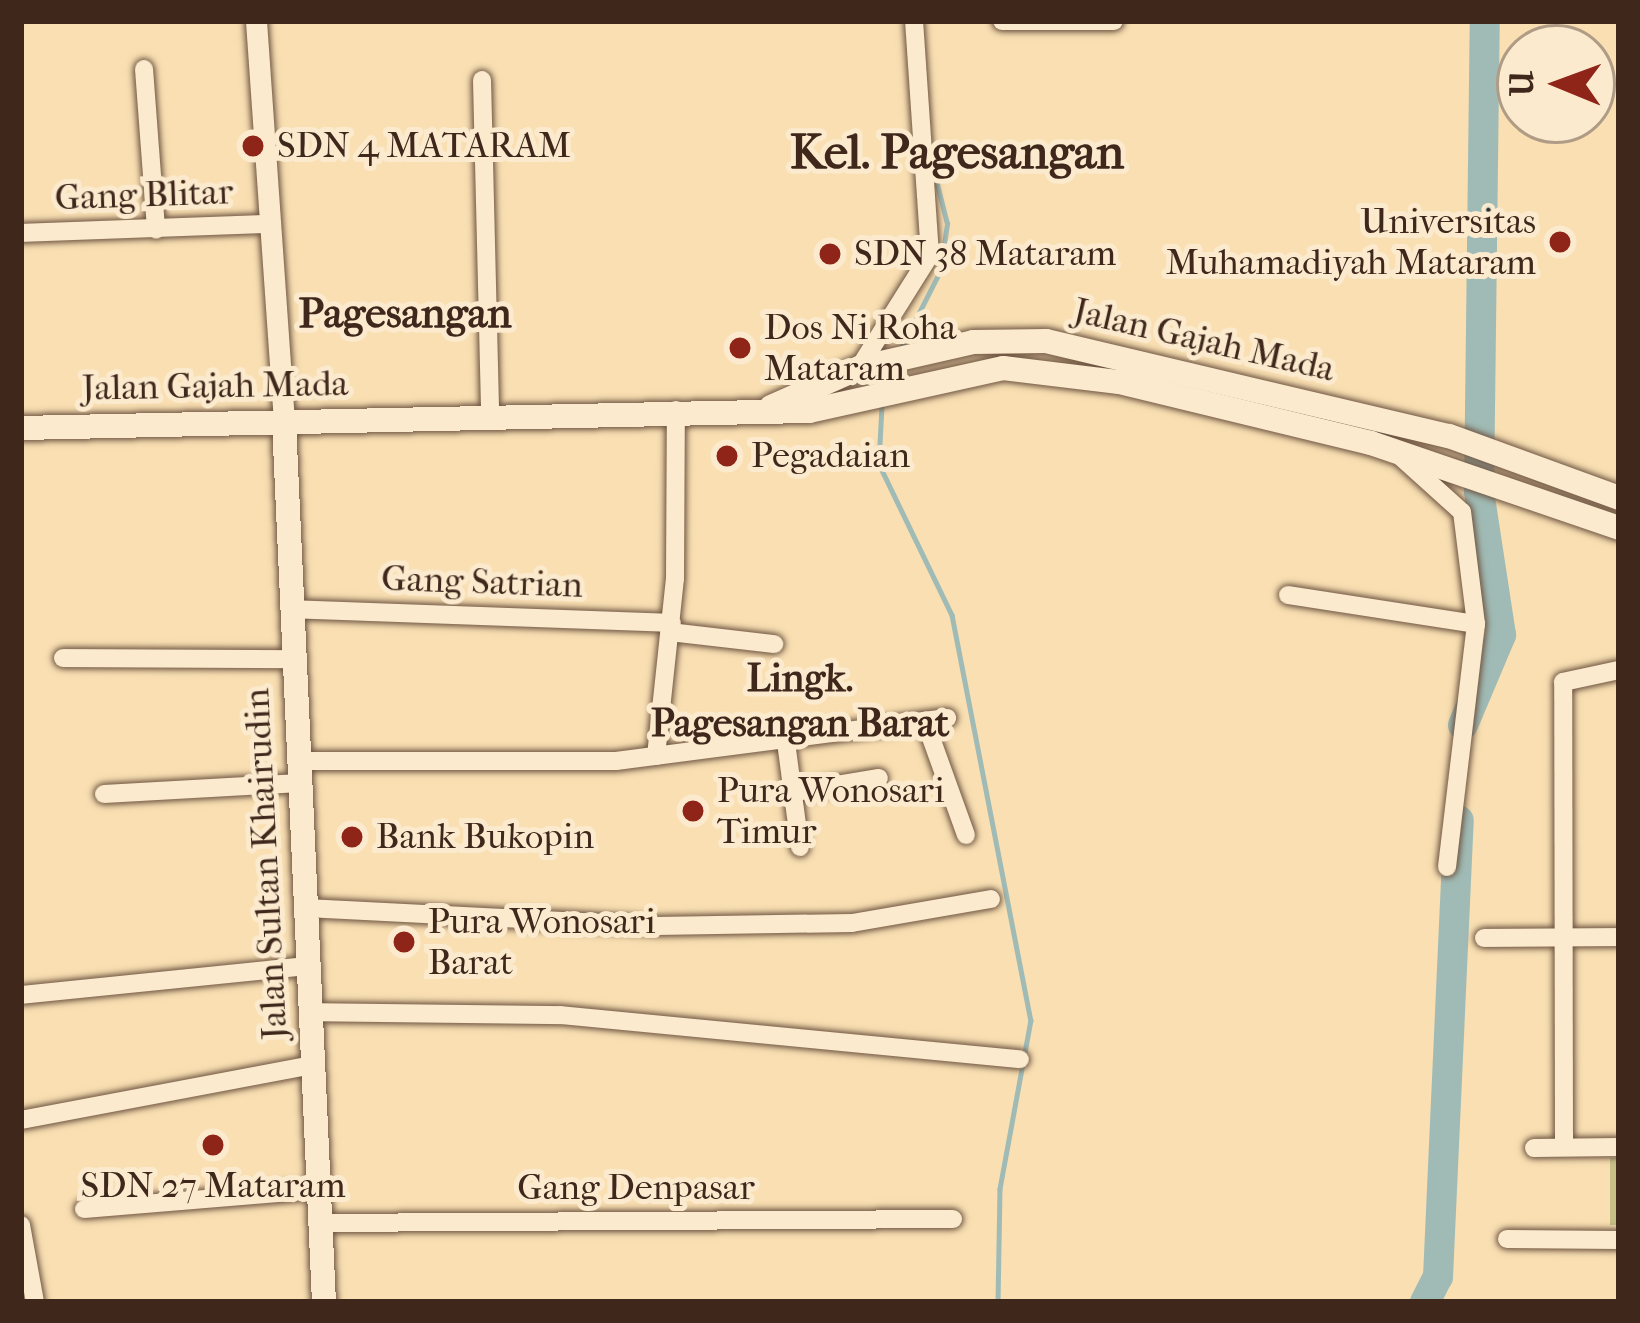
<!DOCTYPE html>
<style>
body{margin:0}
#map{position:relative;width:1640px;height:1323px;overflow:hidden;background:#f9dfb2;font-family:"IM FELL French Canon",serif}
div>[style]{position:absolute}
.green>*{inset:0;background:#c6c087;transform-origin:0 0}
.stream>*{height:4.5px;margin:-2.25px;padding:0 2.25px;transform-origin:2.25px;border-radius:2.25px;background:#a0bbb5}
.river>*{height:30px;margin:-15px;padding:0 15px;transform-origin:15px;border-radius:15px;background:#a0bbb5}
.roads{filter:drop-shadow(0 0 3px #6e5542) drop-shadow(0 0 3px #6e5542)}
.minor>*{height:18px;margin:-9px;padding:0 9px;transform-origin:9px;border-radius:9px;background:#fbeacd}
.tertiary>*{height:21px;margin:-10.5px;padding:0 10.5px;transform-origin:10.5px;border-radius:10.5px;background:#fbeacd}
.secondary>*{height:24px;margin:-12px;padding:0 12px;transform-origin:12px;border-radius:12px;background:#fbeacd}
.dots>*{width:33px;height:33px;translate:-50% -50%;box-sizing:border-box;border:6px solid #fbeacd;border-radius:50%}
span{translate:-50% -50%;white-space:nowrap;text-align:center;line-height:1.15;-webkit-text-stroke:10px #fbeacd;paint-order:stroke}
.poi-label{font-size:36px;color:#3f271c}
.left{translate:0 -50%;text-align:left}
.right{translate:-100% -50%;text-align:right}
.street-label{font-size:36px;color:#3f271c}
.neighbourhood-label{font-size:39px;color:#3f271c;font-weight:700}
.quarter-label{font-size:42px;color:#3f271c;font-weight:700}
.district-label{font-size:48px;color:#3f271c;font-weight:700}
.frame{position:absolute;inset:0;border:24px solid #3f271c;pointer-events:none}
.north{position:absolute;left:1496px;top:24px;width:120px;height:120px;box-sizing:border-box;background:#fbeacd;border:3px solid #b09c86;border-radius:50%;rotate:271deg;font-size:33px;font-weight:700;line-height:48px;text-align:center;color:#3f271c}
.north::after{content:'';display:block;margin:auto;width:42px;height:54px;background:#8f2418;clip-path:polygon(50% 0,100% 100%,50% 72%,0 100%)}
</style>
<div id="map">
<div class="green">
<div style="left:1610px;top:1158px;width:9px;height:67px"></div>
</div>
<div class="stream">
<div style="left:900px;top:350px;width:89px;rotate:-63.1deg"></div>
<div style="left:940px;top:271px;width:48px;rotate:-81.5deg"></div>
<div style="left:947px;top:224px;width:57px;rotate:-104.3deg"></div>
<div style="left:882px;top:406px;width:58px;rotate:93deg"></div>
<div style="left:879px;top:464px;width:168px;rotate:64.2deg"></div>
<div style="left:952px;top:615px;width:413px;rotate:79deg"></div>
<div style="left:1031px;top:1020px;width:172px;rotate:100.4deg"></div>
<div style="left:1000px;top:1189px;width:113px;rotate:91deg"></div>
</div>
<div class="river">
<div style="left:1463px;top:725px;width:98px;rotate:-67.1deg"></div>
<div style="left:1501px;top:635px;width:146px;rotate:-98.7deg"></div>
<div style="left:1479px;top:491px;width:470px;rotate:-89.3deg"></div>
<div style="left:1425px;top:1302px;width:28px;rotate:-63deg"></div>
<div style="left:1438px;top:1277px;width:457px;rotate:-87.4deg"></div>
</div>
<div class="roads">
<div class="minor">
<div style="left:1002px;top:21px;width:112px"></div>
<div style="left:144px;top:69px;width:161px;rotate:85.7deg"></div>
<div style="left:482px;top:80px;width:334px;rotate:88.6deg"></div>
<div style="left:21px;top:233px;width:248px;rotate:-2.1deg"></div>
<div style="left:859px;top:368px;width:133px;rotate:-57.9deg"></div>
<div style="left:930px;top:255px;width:235px;rotate:-93.9deg"></div>
<div style="left:1288px;top:595px;width:190px;rotate:8.8deg"></div>
<div style="left:1476px;top:624px;width:113px;rotate:-97.1deg"></div>
<div style="left:1462px;top:512px;width:81px;rotate:-138deg"></div>
<div style="left:290px;top:609px;width:382px;rotate:2.1deg"></div>
<div style="left:670px;top:632px;width:105px;rotate:6.6deg"></div>
<div style="left:63px;top:658px;width:229px;rotate:0.3deg"></div>
<div style="left:926px;top:724px;width:118px;rotate:70.2deg"></div>
<div style="left:786px;top:742px;width:106px;rotate:82.4deg"></div>
<div style="left:656px;top:756px;width:178px;rotate:-83.9deg"></div>
<div style="left:675px;top:579px;width:169px;rotate:-89.7deg"></div>
<div style="left:300px;top:761px;width:316px"></div>
<div style="left:616px;top:761px;width:334px;rotate:-7.4deg"></div>
<div style="left:795px;top:792px;width:85px;rotate:-9.5deg"></div>
<div style="left:104px;top:794px;width:196px;rotate:-3.2deg"></div>
<div style="left:1447px;top:867px;width:245px;rotate:-83.2deg"></div>
<div style="left:306px;top:908px;width:350px;rotate:2.9deg"></div>
<div style="left:656px;top:926px;width:196px;rotate:-0.9deg"></div>
<div style="left:852px;top:923px;width:141px;rotate:-9.8deg"></div>
<div style="left:1484px;top:938px;width:135px;rotate:-0.4deg"></div>
<div style="left:21px;top:995px;width:286px;rotate:-5.8deg"></div>
<div style="left:308px;top:1012px;width:252px;rotate:0.7deg"></div>
<div style="left:560px;top:1015px;width:462px;rotate:5.5deg"></div>
<div style="left:21px;top:1120px;width:295px;rotate:-10.7deg"></div>
<div style="left:1564px;top:1147px;width:465px;rotate:-90.1deg"></div>
<div style="left:1563px;top:682px;width:57px;rotate:-12.1deg"></div>
<div style="left:1534px;top:1148px;width:85px;rotate:-0.7deg"></div>
<div style="left:84px;top:1209px;width:234px;rotate:-4.7deg"></div>
<div style="left:320px;top:1223px;width:633px;rotate:-0.36deg"></div>
<div style="left:21px;top:1225px;width:78px;rotate:79.7deg"></div>
<div style="left:1507px;top:1239px;width:112px;rotate:0.5deg"></div>
</div>
<div class="tertiary">
<div style="left:256px;top:21px;width:402px;rotate:86deg"></div>
</div>
<div class="secondary">
<div style="left:771px;top:407px;width:96px;rotate:-23.9deg"></div>
<div style="left:859px;top:368px;width:117px;rotate:-12.8deg"></div>
<div style="left:973px;top:342px;width:73px;rotate:-0.8deg"></div>
<div style="left:1046px;top:341px;width:414px;rotate:13.3deg"></div>
<div style="left:1449px;top:436px;width:181px;rotate:20deg"></div>
<div style="left:284px;top:422px;width:881px;rotate:87.4deg"></div>
<div style="left:21px;top:428px;width:788px;rotate:-1.24deg"></div>
<div style="left:809px;top:411px;width:199px;rotate:-12.5deg"></div>
<div style="left:1003px;top:368px;width:117px;rotate:6.9deg"></div>
<div style="left:1119px;top:382px;width:259px;rotate:13.6deg"></div>
<div style="left:1371px;top:443px;width:262px;rotate:18.9deg"></div>
</div>
</div>
<div class="dots">
<div style="left:253px;top:146px;background:#8f2418"></div>
<div style="left:1560px;top:242px;background:#8f2418"></div>
<div style="left:830px;top:254px;background:#8f2418"></div>
<div style="left:740px;top:348px;background:#8f2418"></div>
<div style="left:727px;top:456px;background:#8f2418"></div>
<div style="left:693px;top:811px;background:#8f2418"></div>
<div style="left:352px;top:837px;background:#8f2418"></div>
<div style="left:404px;top:942px;background:#8f2418"></div>
<div style="left:213px;top:1145px;background:#8f2418"></div>
</div>
<div class="poi-label">
<span class="left" style="left:277px;top:146px">SDN 4 MATARAM</span>
<span class="right" style="left:1536px;top:242px">Universitas<br>Muhamadiyah Mataram</span>
<span class="left" style="left:854px;top:254px">SDN 38 Mataram</span>
<span class="left" style="left:764px;top:348px">Dos Ni Roha<br>Mataram</span>
<span class="left" style="left:751px;top:456px">Pegadaian</span>
<span class="left" style="left:717px;top:811px">Pura Wonosari<br>Timur</span>
<span class="left" style="left:376px;top:837px">Bank Bukopin</span>
<span class="left" style="left:428px;top:942px">Pura Wonosari<br>Barat</span>
<span style="left:213px;top:1186px">SDN 27 Mataram</span>
</div>
<div class="street-label">
<span style="left:144px;top:195px;rotate:-2deg">Gang Blitar</span>
<span style="left:1204px;top:340px;rotate:13deg">Jalan Gajah Mada</span>
<span style="left:215px;top:386px;rotate:-1deg">Jalan Gajah Mada</span>
<span style="left:482px;top:582px;rotate:2deg">Gang Satrian</span>
<span style="left:266px;top:864px;rotate:-93deg">Jalan Sultan Khairudin</span>
<span style="left:636px;top:1188px">Gang Denpasar</span>
</div>
<div class="neighbourhood-label">
<span style="left:800px;top:701px">Lingk.<br>Pagesangan Barat</span>
</div>
<div class="quarter-label">
<span style="left:405px;top:314px">Pagesangan</span>
</div>
<div class="district-label">
<span style="left:957px;top:153px">Kel. Pagesangan</span>
</div>
<div class="frame"></div>
<div class="north">U</div>
</div>
